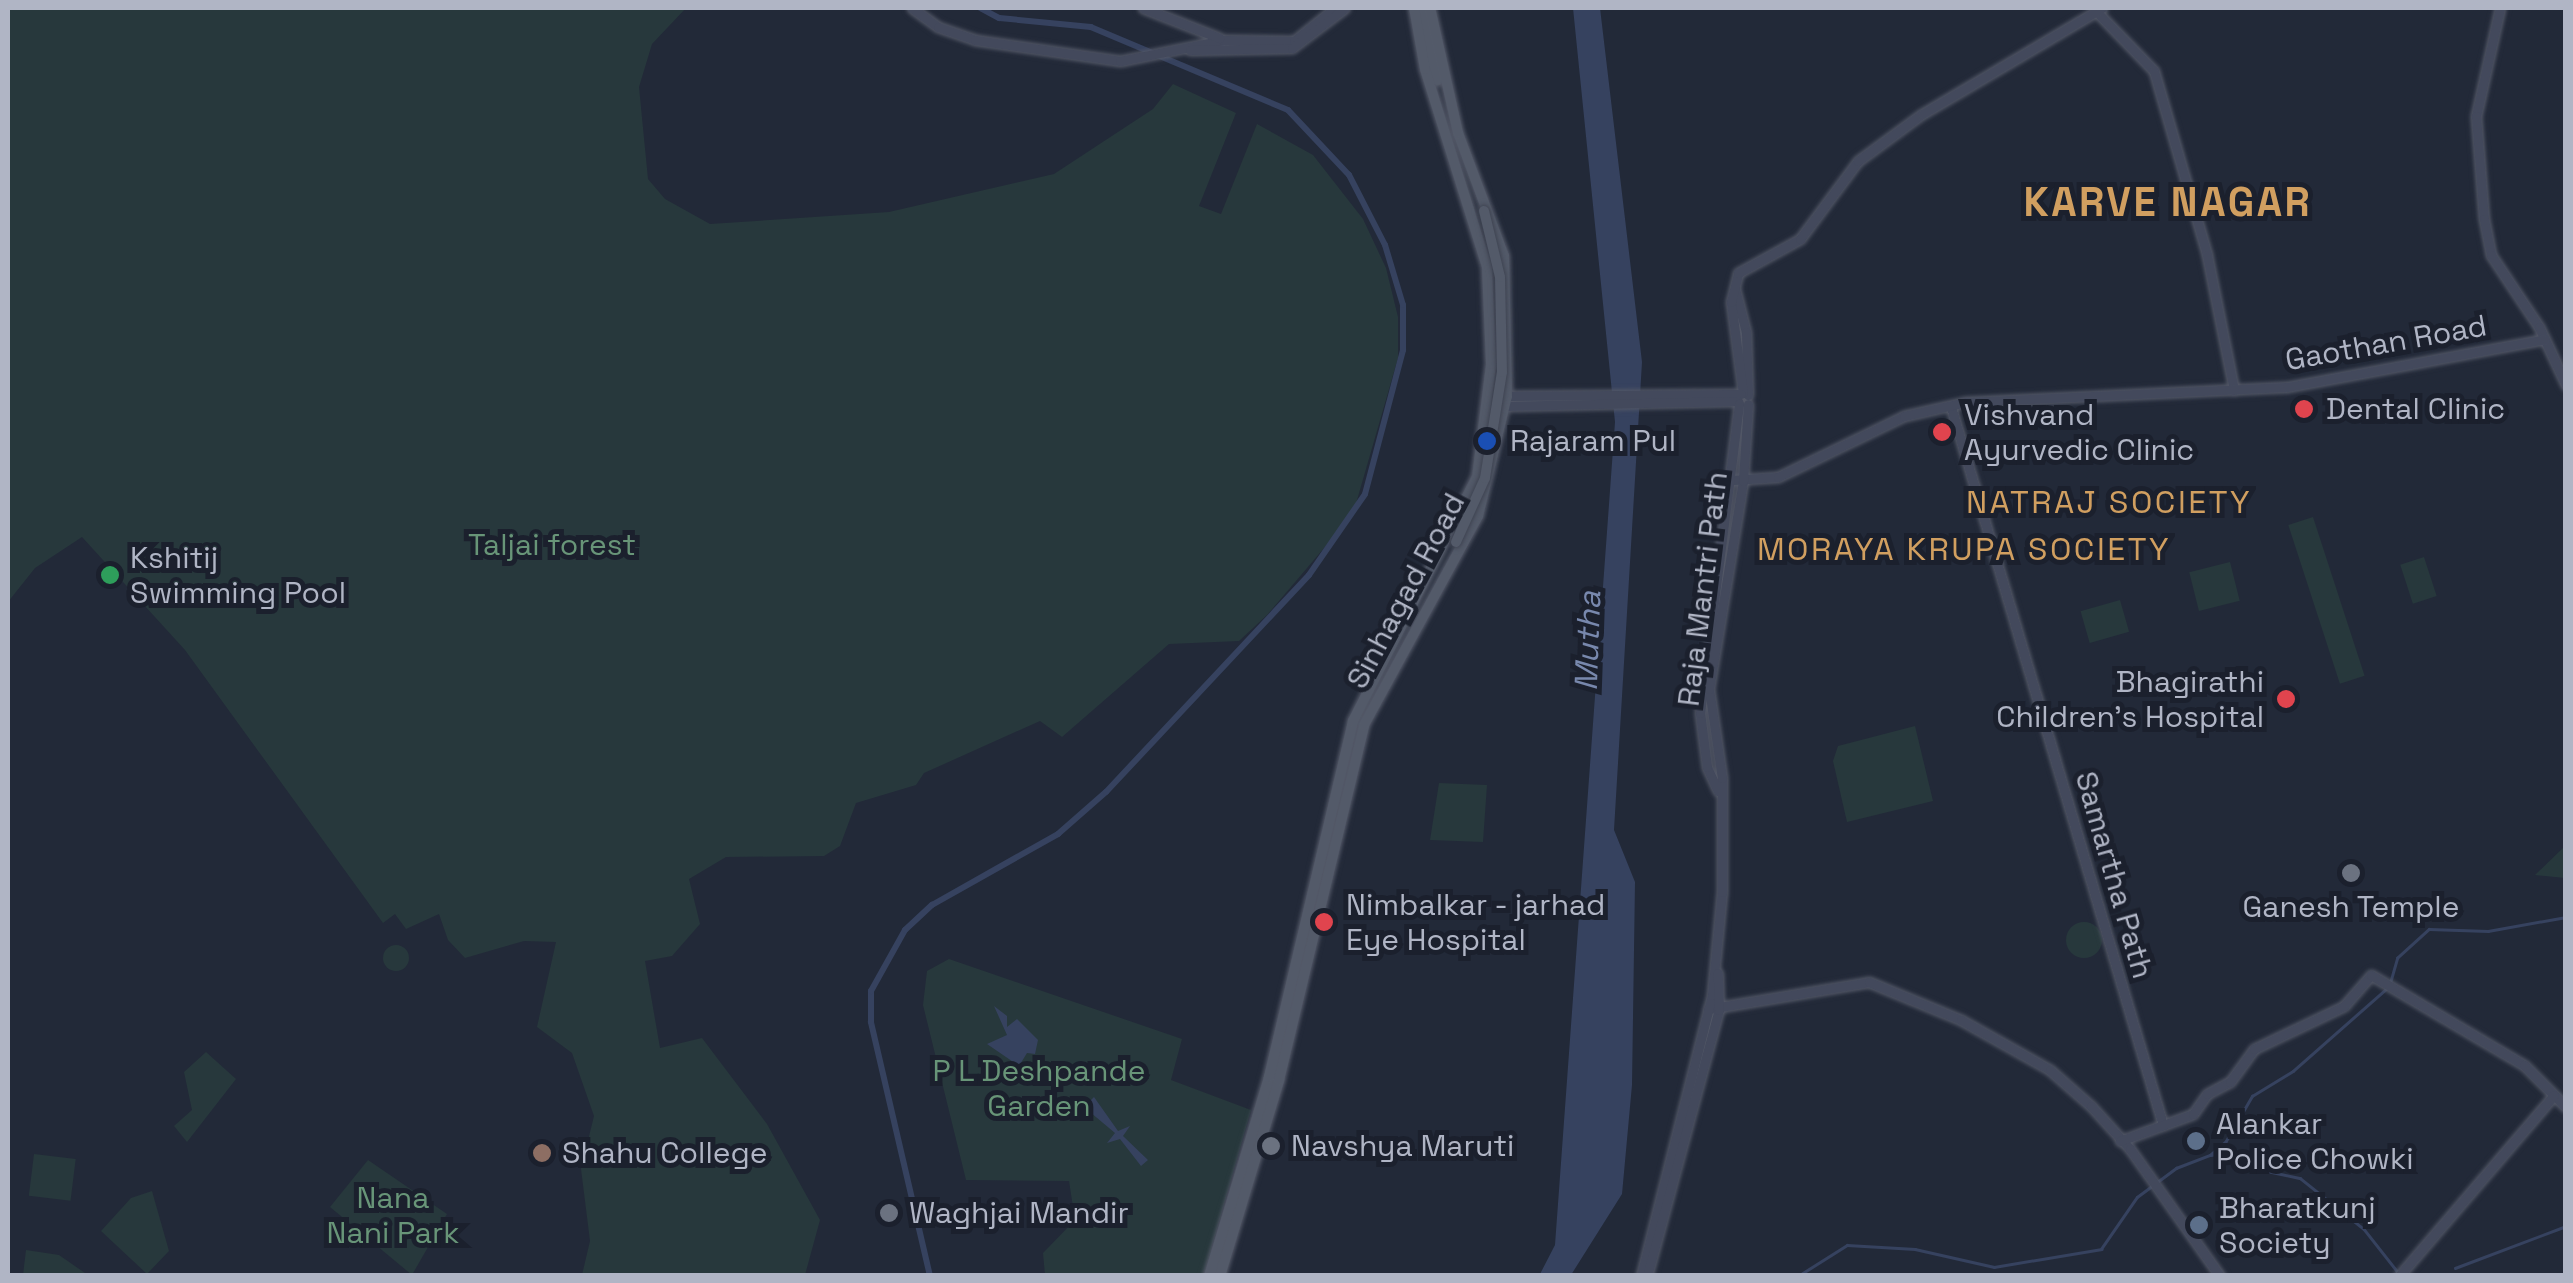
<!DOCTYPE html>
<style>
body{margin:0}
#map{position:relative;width:2573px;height:1283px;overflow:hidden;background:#222938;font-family:"Space Grotesk",sans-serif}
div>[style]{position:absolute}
.green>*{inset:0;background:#27383c;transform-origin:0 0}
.round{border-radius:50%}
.water>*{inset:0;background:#36425f}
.stream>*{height:2.5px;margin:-1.25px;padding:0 1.25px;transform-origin:1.25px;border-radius:1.25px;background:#36425f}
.canal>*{height:6px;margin:-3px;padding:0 3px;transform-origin:3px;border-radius:3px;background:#36425f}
.roads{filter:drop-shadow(0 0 2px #535867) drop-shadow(0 0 2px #535867)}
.secondary>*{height:9px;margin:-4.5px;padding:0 4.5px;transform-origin:4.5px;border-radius:4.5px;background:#43495c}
.primary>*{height:10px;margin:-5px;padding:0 5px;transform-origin:5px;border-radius:5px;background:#535a69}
.bridges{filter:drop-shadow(0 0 2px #3f4452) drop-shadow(0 0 2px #3f4452)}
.primary-bridge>*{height:10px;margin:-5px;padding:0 5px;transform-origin:5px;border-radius:5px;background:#535a69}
.dots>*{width:28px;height:28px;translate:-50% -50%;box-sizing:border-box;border:5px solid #1b202d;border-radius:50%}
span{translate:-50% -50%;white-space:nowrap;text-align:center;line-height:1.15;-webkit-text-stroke:10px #1b202d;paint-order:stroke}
.street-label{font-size:30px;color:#b0b5c5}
.poi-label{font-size:30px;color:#b0b5c5}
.left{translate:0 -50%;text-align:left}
.right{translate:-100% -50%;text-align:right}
.park-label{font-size:30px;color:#689578}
.neighbourhood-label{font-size:32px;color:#d19f60;letter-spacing:2.5px}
.water-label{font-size:32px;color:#7888ad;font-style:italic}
.district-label{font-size:40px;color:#d19f60;font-weight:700;letter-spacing:2.5px}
.frame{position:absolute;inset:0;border:10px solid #b0b5c5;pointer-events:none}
</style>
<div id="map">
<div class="green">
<div style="clip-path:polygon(8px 8px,686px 8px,652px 44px,639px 87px,648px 179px,665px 199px,710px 224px,889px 212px,1054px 174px,1153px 109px,1173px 84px,1236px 113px,1199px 206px,1221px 214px,1257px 124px,1313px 155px,1363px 219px,1386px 268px,1398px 317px,1398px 358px,1353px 514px,1267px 615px,1239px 641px,1169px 644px,1062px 737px,1040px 721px,924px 773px,916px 785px,856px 803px,840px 846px,824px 856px,726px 857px,689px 879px,700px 924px,672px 956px,645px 961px,660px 1048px,702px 1038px,767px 1124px,820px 1220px,805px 1275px,582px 1275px,590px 1241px,581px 1169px,594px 1116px,572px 1053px,537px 1027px,556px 942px,524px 941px,465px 958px,448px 940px,439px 914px,406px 929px,395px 914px,383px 923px,185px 650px,82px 537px,35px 568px,8px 602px)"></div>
<div style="left:2313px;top:517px;width:167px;height:26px;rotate:72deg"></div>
<div style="left:2424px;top:557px;width:41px;height:25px;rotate:72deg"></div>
<div style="left:2230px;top:562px;width:40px;height:42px;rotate:76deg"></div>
<div style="left:2120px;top:600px;width:33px;height:41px;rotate:74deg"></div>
<div style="clip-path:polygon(1915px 726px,1933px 801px,1847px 822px,1833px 761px,1838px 746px)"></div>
<div style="clip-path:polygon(1439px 783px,1487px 785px,1483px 842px,1430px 840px)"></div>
<div style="clip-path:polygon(2565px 846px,2565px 878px,2535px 875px)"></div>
<div class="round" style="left:2066px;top:922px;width:36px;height:36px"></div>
<div class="round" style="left:383px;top:945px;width:26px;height:26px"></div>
<div style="clip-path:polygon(949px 959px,1182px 1039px,1171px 1080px,1251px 1110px,1204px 1275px,1045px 1275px,1043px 1253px,1075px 1220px,1069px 1181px,966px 1180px,923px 1005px,927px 971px)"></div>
<div style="clip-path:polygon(206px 1052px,236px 1079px,187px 1142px,174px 1126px,192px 1110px,184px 1072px)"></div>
<div style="left:34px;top:1154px;width:42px;height:42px;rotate:7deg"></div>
<div style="clip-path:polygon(368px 1160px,447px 1214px,412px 1275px,330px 1207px)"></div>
<div style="clip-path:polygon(152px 1191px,169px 1251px,147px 1274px,101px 1231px,131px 1198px)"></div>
<div style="clip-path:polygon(26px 1250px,59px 1255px,85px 1273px,23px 1275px)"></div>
</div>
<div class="water">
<div style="clip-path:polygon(1573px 8px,1600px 8px,1642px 362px,1614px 830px,1635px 882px,1632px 1085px,1622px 1194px,1571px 1275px,1539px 1276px,1555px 1245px,1615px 422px)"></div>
<div style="clip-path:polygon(994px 1006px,1007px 1016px,1007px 1027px,1017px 1019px,1038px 1040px,1035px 1054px,1027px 1053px,1019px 1066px,987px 1044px,1007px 1035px)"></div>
<div style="clip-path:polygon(1094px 1097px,1118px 1131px,1130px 1126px,1123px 1136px,1148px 1160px,1141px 1166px,1120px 1139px,1107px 1143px,1115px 1133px,1084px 1107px)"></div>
</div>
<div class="stream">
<div style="left:2390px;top:983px;width:26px;rotate:-74deg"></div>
<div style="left:2397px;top:958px;width:43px;rotate:-42.2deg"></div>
<div style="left:2429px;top:929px;width:59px;rotate:1.9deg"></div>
<div style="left:2488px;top:931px;width:79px;rotate:-10.2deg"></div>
<div style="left:2211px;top:1155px;width:24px;rotate:-15deg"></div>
<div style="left:2234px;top:1149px;width:40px;rotate:34deg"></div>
<div style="left:2267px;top:1171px;width:34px;rotate:12deg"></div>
<div style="left:2300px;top:1178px;width:82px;rotate:38.6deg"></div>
<div style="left:2364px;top:1229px;width:53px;rotate:51.8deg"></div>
<div style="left:2455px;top:1268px;width:119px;rotate:-20.7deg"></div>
<div style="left:1798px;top:1276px;width:58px;rotate:-32.3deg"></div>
<div style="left:1847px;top:1245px;width:68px;rotate:3.4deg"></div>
<div style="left:1915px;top:1249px;width:81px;rotate:12.8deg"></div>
<div style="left:1994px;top:1267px;width:109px;rotate:-9.5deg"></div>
<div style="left:2101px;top:1249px;width:63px;rotate:-55.3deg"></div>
<div style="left:2137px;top:1197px;width:49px;rotate:-36.6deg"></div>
<div style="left:2176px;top:1168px;width:36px;rotate:-21deg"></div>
<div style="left:2210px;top:1155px;width:21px;rotate:-41deg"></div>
<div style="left:2226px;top:1141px;width:52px;rotate:-60deg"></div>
<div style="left:2252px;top:1096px;width:48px;rotate:-31.4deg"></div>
<div style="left:2293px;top:1071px;width:124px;rotate:-41.4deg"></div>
</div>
<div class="canal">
<div style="left:930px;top:1276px;width:261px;rotate:-103.1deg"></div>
<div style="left:871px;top:1022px;width:31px;rotate:-90deg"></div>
<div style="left:871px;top:991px;width:70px;rotate:-60.9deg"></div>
<div style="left:905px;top:930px;width:37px;rotate:-43deg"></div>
<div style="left:932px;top:905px;width:145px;rotate:-29.4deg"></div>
<div style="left:1058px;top:834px;width:64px;rotate:-41.2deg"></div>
<div style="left:1106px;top:792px;width:297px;rotate:-46.9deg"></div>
<div style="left:1309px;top:575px;width:98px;rotate:-55.3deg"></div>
<div style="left:1365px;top:494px;width:149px;rotate:-75.2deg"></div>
<div style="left:1403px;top:350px;width:45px;rotate:-90deg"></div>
<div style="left:1403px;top:305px;width:63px;rotate:-106.7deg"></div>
<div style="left:1385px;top:245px;width:79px;rotate:-117.2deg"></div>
<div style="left:1349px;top:175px;width:89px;rotate:-133.2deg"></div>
<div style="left:1288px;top:110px;width:214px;rotate:-157.2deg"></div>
<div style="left:1091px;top:27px;width:92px;rotate:-174.4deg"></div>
<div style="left:999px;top:18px;width:21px;rotate:-152deg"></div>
</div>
<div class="roads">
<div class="secondary">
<div style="left:912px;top:8px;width:32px;rotate:36deg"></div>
<div style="left:938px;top:27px;width:39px;rotate:19deg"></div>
<div style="left:975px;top:40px;width:147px;rotate:8.2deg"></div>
<div style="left:1120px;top:61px;width:105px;rotate:-11.5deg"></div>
<div style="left:1223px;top:40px;width:71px;rotate:0.8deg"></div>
<div style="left:1294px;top:41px;width:53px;rotate:-38.8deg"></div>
<div style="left:1143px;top:8px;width:82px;rotate:21.5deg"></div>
<div style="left:2500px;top:8px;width:111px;rotate:102.5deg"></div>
<div style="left:2476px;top:116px;width:103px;rotate:85.6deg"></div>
<div style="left:2484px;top:219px;width:37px;rotate:79deg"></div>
<div style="left:2491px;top:255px;width:87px;rotate:56.3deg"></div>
<div style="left:2539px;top:327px;width:64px;rotate:65deg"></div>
<div style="left:2096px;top:11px;width:83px;rotate:46deg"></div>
<div style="left:2154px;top:71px;width:191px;rotate:73.9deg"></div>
<div style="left:2207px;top:255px;width:138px;rotate:78.7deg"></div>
<div style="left:1190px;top:50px;width:102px;rotate:-1.1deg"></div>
<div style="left:1292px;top:48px;width:66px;rotate:-37deg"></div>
<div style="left:1735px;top:289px;width:44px;rotate:75.7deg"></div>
<div style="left:1746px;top:332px;width:63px;rotate:88.2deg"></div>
<div style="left:1743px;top:393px;width:92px;rotate:-97.5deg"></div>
<div style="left:1731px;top:302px;width:30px;rotate:-76deg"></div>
<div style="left:1738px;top:273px;width:71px;rotate:-28.7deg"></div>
<div style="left:1800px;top:239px;width:97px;rotate:-53.4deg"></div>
<div style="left:1858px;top:161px;width:79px;rotate:-36.3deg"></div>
<div style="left:1922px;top:114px;width:209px;rotate:-30.5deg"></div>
<div style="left:1504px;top:396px;width:237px;rotate:-0.5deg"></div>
<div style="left:1501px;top:406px;width:237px;rotate:-1.2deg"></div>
<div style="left:1951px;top:407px;width:749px;rotate:73.55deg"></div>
<div style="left:1733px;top:480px;width:45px;rotate:-3.8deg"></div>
<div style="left:1778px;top:477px;width:140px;rotate:-25.8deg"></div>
<div style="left:1904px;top:416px;width:64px;rotate:-12.7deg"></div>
<div style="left:1966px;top:402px;width:321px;rotate:-2.7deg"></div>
<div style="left:2287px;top:387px;width:262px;rotate:-10.5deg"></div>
<div style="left:1718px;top:791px;width:26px;rotate:-115deg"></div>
<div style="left:1707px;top:767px;width:54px;rotate:-97.4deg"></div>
<div style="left:1700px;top:713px;width:312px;rotate:-82.8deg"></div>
<div style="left:1708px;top:1009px;width:163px;rotate:-9.5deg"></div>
<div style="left:1869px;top:982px;width:100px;rotate:22.4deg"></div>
<div style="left:1961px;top:1020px;width:102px;rotate:29.3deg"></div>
<div style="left:2050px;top:1070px;width:55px;rotate:41.3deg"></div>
<div style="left:2091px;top:1106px;width:58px;rotate:47.8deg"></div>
<div style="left:2130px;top:1149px;width:156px;rotate:54.7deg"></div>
<div style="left:2120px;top:1141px;width:78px;rotate:-20.3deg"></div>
<div style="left:2193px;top:1114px;width:24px;rotate:-55deg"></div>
<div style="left:2207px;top:1094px;width:26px;rotate:-28deg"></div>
<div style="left:2230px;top:1082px;width:41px;rotate:-54deg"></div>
<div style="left:2254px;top:1049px;width:100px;rotate:-25.5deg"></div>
<div style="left:2344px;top:1006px;width:41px;rotate:-48.9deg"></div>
<div style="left:2371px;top:975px;width:178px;rotate:30.5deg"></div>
<div style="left:2524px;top:1065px;width:59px;rotate:45deg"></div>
<div style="left:1641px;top:1276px;width:290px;rotate:-75.8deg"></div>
<div style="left:1712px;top:995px;width:103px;rotate:-84.5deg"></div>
<div style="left:1722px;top:892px;width:114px;rotate:-90deg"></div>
<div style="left:1722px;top:778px;width:90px;rotate:-98.3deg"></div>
<div style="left:1709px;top:689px;width:211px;rotate:-80.7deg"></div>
<div style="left:1743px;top:481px;width:77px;rotate:-86.3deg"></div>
<div style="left:1647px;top:1276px;width:276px;rotate:-74.9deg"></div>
<div style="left:1719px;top:1010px;width:37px;rotate:-92deg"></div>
<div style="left:2399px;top:1276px;width:238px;rotate:-49.4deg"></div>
</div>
<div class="primary">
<div style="left:1422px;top:8px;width:74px;rotate:78.2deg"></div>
<div style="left:1209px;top:1276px;width:208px;rotate:-73.2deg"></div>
<div style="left:1269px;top:1077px;width:366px;rotate:-76.7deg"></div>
<div style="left:1353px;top:721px;width:274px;rotate:-63.1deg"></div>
<div style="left:1477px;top:477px;width:114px;rotate:-82.9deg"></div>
<div style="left:1491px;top:364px;width:97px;rotate:-92.4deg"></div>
<div style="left:1487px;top:267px;width:207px;rotate:-107.4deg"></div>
<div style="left:1425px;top:69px;width:62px;rotate:-100.2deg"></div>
<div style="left:1220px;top:1276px;width:205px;rotate:-73.2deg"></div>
<div style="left:1279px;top:1080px;width:365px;rotate:-76.5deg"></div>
<div style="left:1364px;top:725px;width:238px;rotate:-61.4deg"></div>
<div style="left:1478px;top:516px;width:123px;rotate:-76.4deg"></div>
<div style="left:1507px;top:396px;width:140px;rotate:-91.2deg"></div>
<div style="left:1504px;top:256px;width:131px;rotate:-110.5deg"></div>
<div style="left:1458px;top:133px;width:128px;rotate:-102.6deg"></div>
</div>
</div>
<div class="bridges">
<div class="primary-bridge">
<div style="left:1456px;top:542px;width:70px;rotate:-65.6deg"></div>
<div style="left:1485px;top:478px;width:107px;rotate:-80.9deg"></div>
<div style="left:1502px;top:372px;width:95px;rotate:-91.2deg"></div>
<div style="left:1500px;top:277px;width:68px;rotate:-103.6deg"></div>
</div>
</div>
<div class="dots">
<div style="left:2304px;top:409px;background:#e0444e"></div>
<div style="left:1942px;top:432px;background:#e0444e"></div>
<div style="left:1487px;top:441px;background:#1a4fb4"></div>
<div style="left:110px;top:575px;background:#2e9e5b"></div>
<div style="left:2286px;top:699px;background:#e0444e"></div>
<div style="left:2351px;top:873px;background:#6b7280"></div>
<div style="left:1324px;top:922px;background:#e0444e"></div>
<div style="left:2196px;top:1141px;background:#5c6f8a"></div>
<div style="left:1271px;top:1146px;background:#6b7280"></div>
<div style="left:542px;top:1153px;background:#8d6e63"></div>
<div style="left:889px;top:1213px;background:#6b7280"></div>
<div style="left:2199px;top:1225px;background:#5c6f8a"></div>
</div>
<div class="street-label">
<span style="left:2386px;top:343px;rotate:-10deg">Gaothan Road</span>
<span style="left:1703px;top:589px;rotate:-83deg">Raja Mantri Path</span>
<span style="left:1406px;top:591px;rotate:-62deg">Sinhagad Road</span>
<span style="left:2114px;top:875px;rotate:74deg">Samartha Path</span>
</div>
<div class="poi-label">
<span class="left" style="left:2326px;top:409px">Dental Clinic</span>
<span class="left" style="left:1964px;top:432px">Vishvand<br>Ayurvedic Clinic</span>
<span class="left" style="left:1510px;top:441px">Rajaram Pul</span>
<span class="left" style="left:130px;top:575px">Kshitij<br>Swimming Pool</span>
<span class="right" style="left:2264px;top:699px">Bhagirathi<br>Children's Hospital</span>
<span class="left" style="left:1346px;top:922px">Nimbalkar - jarhad<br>Eye Hospital</span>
<span style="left:2351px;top:907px">Ganesh Temple</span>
<span class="left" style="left:2216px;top:1141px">Alankar<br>Police Chowki</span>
<span class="left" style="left:1291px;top:1146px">Navshya Maruti</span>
<span class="left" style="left:562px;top:1153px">Shahu College</span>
<span class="left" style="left:2219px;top:1225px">Bharatkunj<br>Society</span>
<span class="left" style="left:909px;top:1213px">Waghjai Mandir</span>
</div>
<div class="park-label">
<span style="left:552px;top:545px">Taljai forest</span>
<span style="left:1039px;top:1088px">P L Deshpande<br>Garden</span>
<span style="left:393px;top:1215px">Nana<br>Nani Park</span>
</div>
<div class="neighbourhood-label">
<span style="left:2109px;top:502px">NATRAJ SOCIETY</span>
<span style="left:1964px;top:549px">MORAYA KRUPA SOCIETY</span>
</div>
<div class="water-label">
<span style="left:1588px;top:641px;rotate:-88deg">Mutha</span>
</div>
<div class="district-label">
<span style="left:2168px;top:203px">KARVE NAGAR</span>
</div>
<div class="frame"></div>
</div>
